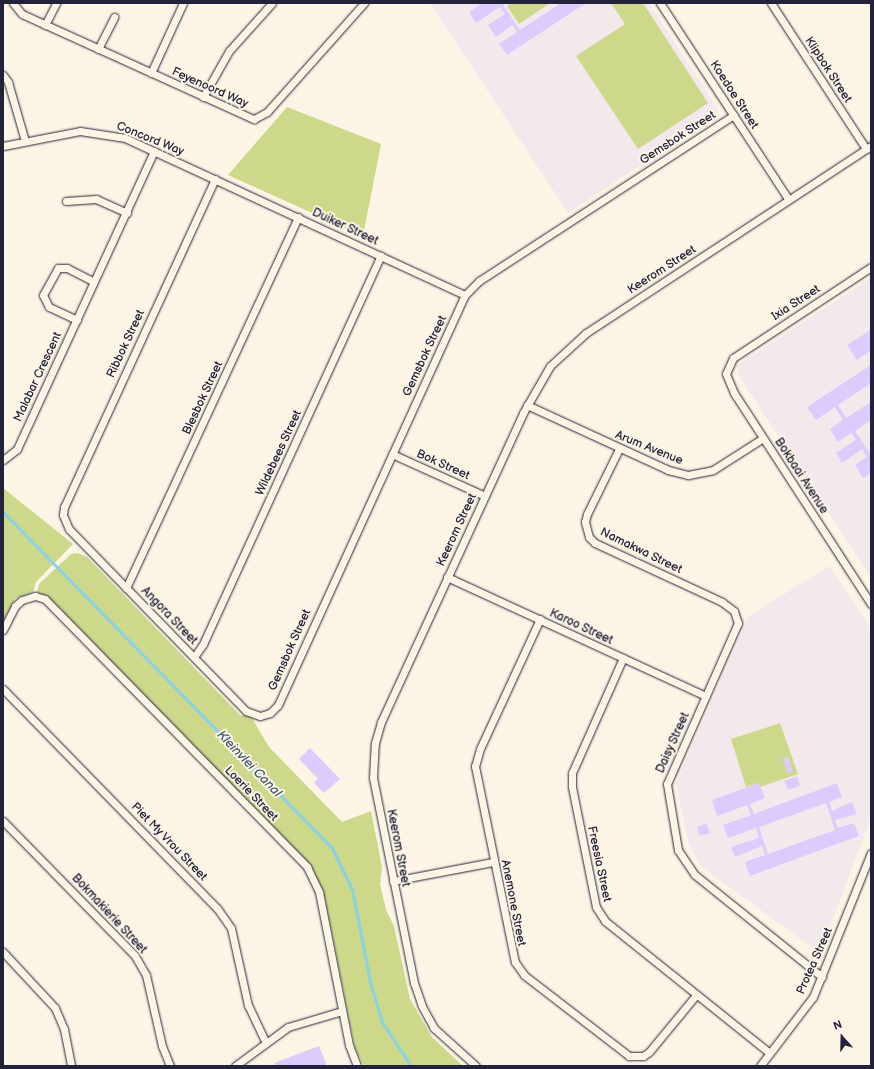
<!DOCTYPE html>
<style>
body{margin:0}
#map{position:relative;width:874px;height:1069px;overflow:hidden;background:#fcf5e5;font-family:"Balsamiq Sans",sans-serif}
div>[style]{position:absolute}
.built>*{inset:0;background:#f3e8ec}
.green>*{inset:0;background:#cdd88b}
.stream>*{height:3px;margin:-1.5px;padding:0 1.5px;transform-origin:1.5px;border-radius:1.5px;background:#88d2e8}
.building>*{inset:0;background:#decbfd;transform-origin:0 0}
.roads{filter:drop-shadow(0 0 1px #22223b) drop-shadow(0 0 1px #22223b)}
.minor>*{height:7px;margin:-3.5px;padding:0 3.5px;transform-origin:3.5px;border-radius:3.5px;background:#fcf5e5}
span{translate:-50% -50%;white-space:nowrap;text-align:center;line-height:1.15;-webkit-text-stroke:4px #fcf5e5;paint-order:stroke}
.street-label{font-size:12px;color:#22223b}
.water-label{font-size:13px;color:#41576f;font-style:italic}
.frame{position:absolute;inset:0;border:4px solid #22223b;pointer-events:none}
.north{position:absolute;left:822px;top:1017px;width:40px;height:40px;-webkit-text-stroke:3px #fcf5e5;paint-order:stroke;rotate:340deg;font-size:11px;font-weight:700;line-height:16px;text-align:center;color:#22223b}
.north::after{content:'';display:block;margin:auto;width:14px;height:18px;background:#22223b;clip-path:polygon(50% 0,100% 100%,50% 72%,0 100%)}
</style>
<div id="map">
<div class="built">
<div style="clip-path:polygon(430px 3px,649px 3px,718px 109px,714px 117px,568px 213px)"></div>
<div style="clip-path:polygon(871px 278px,871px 578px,739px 376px,738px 365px)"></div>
<div style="clip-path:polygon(829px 566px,871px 628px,871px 818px,820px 953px,700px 866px,688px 842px,676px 783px,749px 616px)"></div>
</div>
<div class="green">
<div style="clip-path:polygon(511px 3px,550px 3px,519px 24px,507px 6px)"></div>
<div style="clip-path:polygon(611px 3px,643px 3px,708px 103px,638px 149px,576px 56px,625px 24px)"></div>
<div style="clip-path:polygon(287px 107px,381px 144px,363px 236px,228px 175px)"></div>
<div style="clip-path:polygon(3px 488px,73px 544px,36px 582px,33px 592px,15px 599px,3px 622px)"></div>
<div style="clip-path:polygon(78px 553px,87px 557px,241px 716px,245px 714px,252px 718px,269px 747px,342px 822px,371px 811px,382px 867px,380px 884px,386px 910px,394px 926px,410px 999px,432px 1037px,463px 1066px,364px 1066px,355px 1048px,325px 899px,314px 871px,49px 598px,37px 592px,39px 584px,71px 554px)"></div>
<div style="clip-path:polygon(780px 723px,798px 774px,760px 787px,759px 783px,746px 787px,731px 739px)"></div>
</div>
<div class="stream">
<div style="left:3px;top:512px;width:470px;rotate:45.6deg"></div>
<div style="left:332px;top:848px;width:46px;rotate:64deg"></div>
<div style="left:352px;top:889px;width:95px;rotate:79deg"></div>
<div style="left:370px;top:982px;width:42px;rotate:73.3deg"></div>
<div style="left:382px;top:1022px;width:53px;rotate:56.6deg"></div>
</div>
<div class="building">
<div style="clip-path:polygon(482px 3px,506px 3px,503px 5px,520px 30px,561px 3px,586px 3px,507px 55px,499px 44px,517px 32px,512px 25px,496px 37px,488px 25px,505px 14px,500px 7px,476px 23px,469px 12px)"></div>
<div style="clip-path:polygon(871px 330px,871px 350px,857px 360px,847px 345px)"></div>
<div style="clip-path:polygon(871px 365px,871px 383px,838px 405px,846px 418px,871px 402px,871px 420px,855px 431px,871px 455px,871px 473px,863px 478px,855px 465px,867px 457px,862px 449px,842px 463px,836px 453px,856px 440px,851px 433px,838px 442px,830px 429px,843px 420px,835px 407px,816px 420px,807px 407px)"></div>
<div style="clip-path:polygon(310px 748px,340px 779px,324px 793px,314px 783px,318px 779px,299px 759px)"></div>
<div style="left:788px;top:757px;width:15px;height:6px;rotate:70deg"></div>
<div style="clip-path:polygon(797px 776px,800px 786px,788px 790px,784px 781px)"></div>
<div style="clip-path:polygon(evenodd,759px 783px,765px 798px,750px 804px,754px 814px,837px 783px,842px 797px,829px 802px,832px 811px,852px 802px,857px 814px,835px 820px,838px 828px,854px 823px,859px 836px,750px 876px,745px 862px,765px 855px,762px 846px,735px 857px,731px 847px,759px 838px,756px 828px,728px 838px,723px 825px,751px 815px,747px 805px,717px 816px,712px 800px,759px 783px,826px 803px,835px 830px,768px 854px,759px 827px,826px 803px)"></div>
<div style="clip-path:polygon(706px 823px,710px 833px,700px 836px,697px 827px)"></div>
<div style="clip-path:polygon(319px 1046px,327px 1066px,276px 1066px,274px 1063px)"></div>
</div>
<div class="roads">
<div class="minor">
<div style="left:13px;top:3px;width:14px;rotate:51deg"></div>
<div style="left:22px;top:14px;width:255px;rotate:24.4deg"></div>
<div style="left:254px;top:119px;width:15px;rotate:-28deg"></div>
<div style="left:267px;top:112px;width:146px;rotate:-48.3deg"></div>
<div style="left:660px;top:3px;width:235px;rotate:56.8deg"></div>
<div style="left:771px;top:3px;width:174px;rotate:56.9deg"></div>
<div style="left:45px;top:25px;width:25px;rotate:-63deg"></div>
<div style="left:98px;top:49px;width:36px;rotate:-63deg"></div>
<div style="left:151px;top:73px;width:77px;rotate:-65.4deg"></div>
<div style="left:3px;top:75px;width:9px;rotate:54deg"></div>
<div style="left:8px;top:82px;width:61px;rotate:73.9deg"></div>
<div style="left:203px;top:97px;width:53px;rotate:-60.5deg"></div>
<div style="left:229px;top:51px;width:64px;rotate:-48.1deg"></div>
<div style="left:3px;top:146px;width:78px;rotate:-11deg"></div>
<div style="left:80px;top:131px;width:46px;rotate:8.8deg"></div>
<div style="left:125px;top:138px;width:374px;rotate:24.8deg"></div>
<div style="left:215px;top:179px;width:361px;rotate:114.7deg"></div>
<div style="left:64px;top:507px;width:8px;rotate:97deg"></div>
<div style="left:63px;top:515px;width:15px;rotate:67deg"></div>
<div style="left:69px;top:529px;width:254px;rotate:45.8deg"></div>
<div style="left:246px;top:711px;width:15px;rotate:20deg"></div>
<div style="left:260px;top:716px;width:10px;rotate:-17deg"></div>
<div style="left:270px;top:713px;width:11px;rotate:-45deg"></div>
<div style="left:278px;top:705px;width:451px;rotate:-65.5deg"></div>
<div style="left:465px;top:295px;width:20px;rotate:-45deg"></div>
<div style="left:479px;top:281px;width:304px;rotate:-33.1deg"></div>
<div style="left:66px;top:201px;width:30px;rotate:-4deg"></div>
<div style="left:96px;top:199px;width:34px;rotate:24deg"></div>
<div style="left:871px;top:267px;width:165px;rotate:146.6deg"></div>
<div style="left:733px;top:358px;width:17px;rotate:114deg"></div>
<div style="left:726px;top:374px;width:21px;rotate:67deg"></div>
<div style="left:734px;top:393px;width:252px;rotate:57deg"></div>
<div style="left:77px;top:320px;width:31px;rotate:-155deg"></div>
<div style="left:49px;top:307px;width:13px;rotate:-117deg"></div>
<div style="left:43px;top:295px;width:31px;rotate:-61deg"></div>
<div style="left:58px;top:268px;width:9px"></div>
<div style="left:67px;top:268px;width:30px;rotate:27deg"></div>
<div style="left:527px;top:405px;width:155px;rotate:24.7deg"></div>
<div style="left:668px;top:470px;width:21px;rotate:14deg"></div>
<div style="left:688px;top:475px;width:25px;rotate:-11deg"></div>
<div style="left:713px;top:470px;width:59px;rotate:-32.6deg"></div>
<div style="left:619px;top:449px;width:72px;rotate:116.2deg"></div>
<div style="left:587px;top:514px;width:8px;rotate:104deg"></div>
<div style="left:585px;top:522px;width:16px;rotate:75deg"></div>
<div style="left:589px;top:537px;width:8px;rotate:45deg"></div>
<div style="left:595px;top:543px;width:140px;rotate:24.9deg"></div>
<div style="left:722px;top:602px;width:15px;rotate:37deg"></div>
<div style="left:734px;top:611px;width:13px;rotate:72deg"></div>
<div style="left:738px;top:623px;width:176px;rotate:113.8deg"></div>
<div style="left:667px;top:784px;width:67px;rotate:80.5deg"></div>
<div style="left:678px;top:850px;width:30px;rotate:56deg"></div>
<div style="left:695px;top:875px;width:163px;rotate:38.8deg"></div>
<div style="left:392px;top:454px;width:102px;rotate:24.3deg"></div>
<div style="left:3px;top:460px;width:18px;rotate:-38deg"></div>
<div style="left:17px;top:449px;width:328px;rotate:-65.3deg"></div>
<div style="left:447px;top:577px;width:285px;rotate:24.7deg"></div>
<div style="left:126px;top:588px;width:409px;rotate:-65.1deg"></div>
<div style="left:540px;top:619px;width:143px;rotate:114.8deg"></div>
<div style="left:480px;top:749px;width:18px;rotate:106deg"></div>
<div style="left:475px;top:766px;width:200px;rotate:78.5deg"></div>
<div style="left:515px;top:962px;width:16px;rotate:55deg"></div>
<div style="left:524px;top:975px;width:133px;rotate:37.6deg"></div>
<div style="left:629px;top:1056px;width:14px"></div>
<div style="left:643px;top:1056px;width:7px;rotate:-34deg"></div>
<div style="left:649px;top:1052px;width:74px;rotate:-50.5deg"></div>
<div style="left:3px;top:630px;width:27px;rotate:-63deg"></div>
<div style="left:15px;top:606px;width:9px;rotate:-41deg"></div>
<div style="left:22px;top:600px;width:14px;rotate:-17deg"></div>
<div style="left:35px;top:596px;width:10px;rotate:17deg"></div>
<div style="left:45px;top:599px;width:375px;rotate:45.6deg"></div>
<div style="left:307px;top:867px;width:28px;rotate:64deg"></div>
<div style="left:319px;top:892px;width:156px;rotate:78.9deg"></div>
<div style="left:349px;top:1045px;width:22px;rotate:69deg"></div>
<div style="left:194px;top:657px;width:16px;rotate:-55deg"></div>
<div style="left:203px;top:644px;width:427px;rotate:-65.4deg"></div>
<div style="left:623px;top:658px;width:126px;rotate:113.9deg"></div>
<div style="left:572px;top:773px;width:14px;rotate:90deg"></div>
<div style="left:572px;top:787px;width:122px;rotate:78.7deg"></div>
<div style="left:596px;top:907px;width:17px;rotate:57deg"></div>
<div style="left:605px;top:921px;width:211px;rotate:38.7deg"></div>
<div style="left:3px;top:689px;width:306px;rotate:45.7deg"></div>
<div style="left:217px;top:908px;width:24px;rotate:55deg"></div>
<div style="left:231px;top:928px;width:79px;rotate:77.6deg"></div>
<div style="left:248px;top:1005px;width:42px;rotate:64.7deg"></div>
<div style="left:3px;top:821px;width:189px;rotate:45.6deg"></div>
<div style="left:135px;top:956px;width:22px;rotate:60deg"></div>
<div style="left:146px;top:975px;width:73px;rotate:77.3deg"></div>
<div style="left:162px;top:1046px;width:22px;rotate:68deg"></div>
<div style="left:393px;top:881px;width:102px;rotate:-10.8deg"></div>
<div style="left:3px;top:952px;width:76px;rotate:47.1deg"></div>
<div style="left:55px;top:1008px;width:23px;rotate:67deg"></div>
<div style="left:64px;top:1029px;width:38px;rotate:79deg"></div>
<div style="left:235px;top:1066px;width:66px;rotate:-36.3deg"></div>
<div style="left:288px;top:1027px;width:56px;rotate:-16.5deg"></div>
<div style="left:476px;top:1066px;width:57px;rotate:-137.9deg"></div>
<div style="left:434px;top:1028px;width:25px;rotate:-119deg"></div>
<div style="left:422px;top:1006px;width:24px;rotate:-109deg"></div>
<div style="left:414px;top:983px;width:209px;rotate:-101.3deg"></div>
<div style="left:373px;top:778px;width:35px;rotate:-87deg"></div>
<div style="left:375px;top:743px;width:22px;rotate:-74deg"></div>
<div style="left:381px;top:722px;width:340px;rotate:-65.3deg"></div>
<div style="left:523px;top:413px;width:54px;rotate:-60.1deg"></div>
<div style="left:550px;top:366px;width:49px;rotate:-42.5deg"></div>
<div style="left:586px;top:333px;width:341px;rotate:-33.3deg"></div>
<div style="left:760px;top:1066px;width:87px;rotate:-52.5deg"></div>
<div style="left:813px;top:997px;width:155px;rotate:-68.1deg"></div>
</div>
</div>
<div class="street-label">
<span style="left:828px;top:70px;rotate:57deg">Klipbok Street</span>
<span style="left:210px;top:88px;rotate:24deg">Feyenoord Way</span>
<span style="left:734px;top:95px;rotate:57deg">Koedoe Street</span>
<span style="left:678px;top:138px;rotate:-33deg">Gemsbok Street</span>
<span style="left:150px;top:139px;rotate:22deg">Concord Way</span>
<span style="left:345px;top:227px;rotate:25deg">Duiker Street</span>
<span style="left:662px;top:270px;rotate:-33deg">Keerom Street</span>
<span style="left:796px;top:303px;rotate:-33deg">Ixia Street</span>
<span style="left:126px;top:344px;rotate:-65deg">Ribbok Street</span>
<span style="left:425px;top:356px;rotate:-65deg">Gemsbok Street</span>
<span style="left:38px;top:377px;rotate:-65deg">Malabar Crescent</span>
<span style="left:203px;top:398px;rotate:-65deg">Blesbok Street</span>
<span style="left:649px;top:448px;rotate:22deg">Arum Avenue</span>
<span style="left:279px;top:453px;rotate:-65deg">Wildebees Street</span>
<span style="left:443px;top:465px;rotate:24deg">Bok Street</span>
<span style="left:801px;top:476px;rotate:57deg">Bokbaai Avenue</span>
<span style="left:457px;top:530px;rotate:-65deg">Keerom Street</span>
<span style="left:641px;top:551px;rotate:26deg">Namakwa Street</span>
<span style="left:169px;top:616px;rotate:46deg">Angora Street</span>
<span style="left:581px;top:627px;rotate:25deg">Karoo Street</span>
<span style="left:290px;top:650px;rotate:-66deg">Gemsbok Street</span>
<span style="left:673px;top:743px;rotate:-66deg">Daisy Street</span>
<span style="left:251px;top:794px;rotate:46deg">Loerie Street</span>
<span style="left:169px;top:842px;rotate:46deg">Piet My Vrou Street</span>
<span style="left:398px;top:848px;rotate:79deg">Keerom Street</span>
<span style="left:599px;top:864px;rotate:78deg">Freesia Street</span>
<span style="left:513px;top:903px;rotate:79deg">Anemone Street</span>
<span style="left:109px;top:914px;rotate:47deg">Bokmakierie Street</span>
<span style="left:815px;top:961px;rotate:-66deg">Protea Street</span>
</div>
<div class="water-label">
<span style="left:249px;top:764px;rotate:46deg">Kleinvlei Canal</span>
</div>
<div class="frame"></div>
<div class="north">N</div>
</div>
